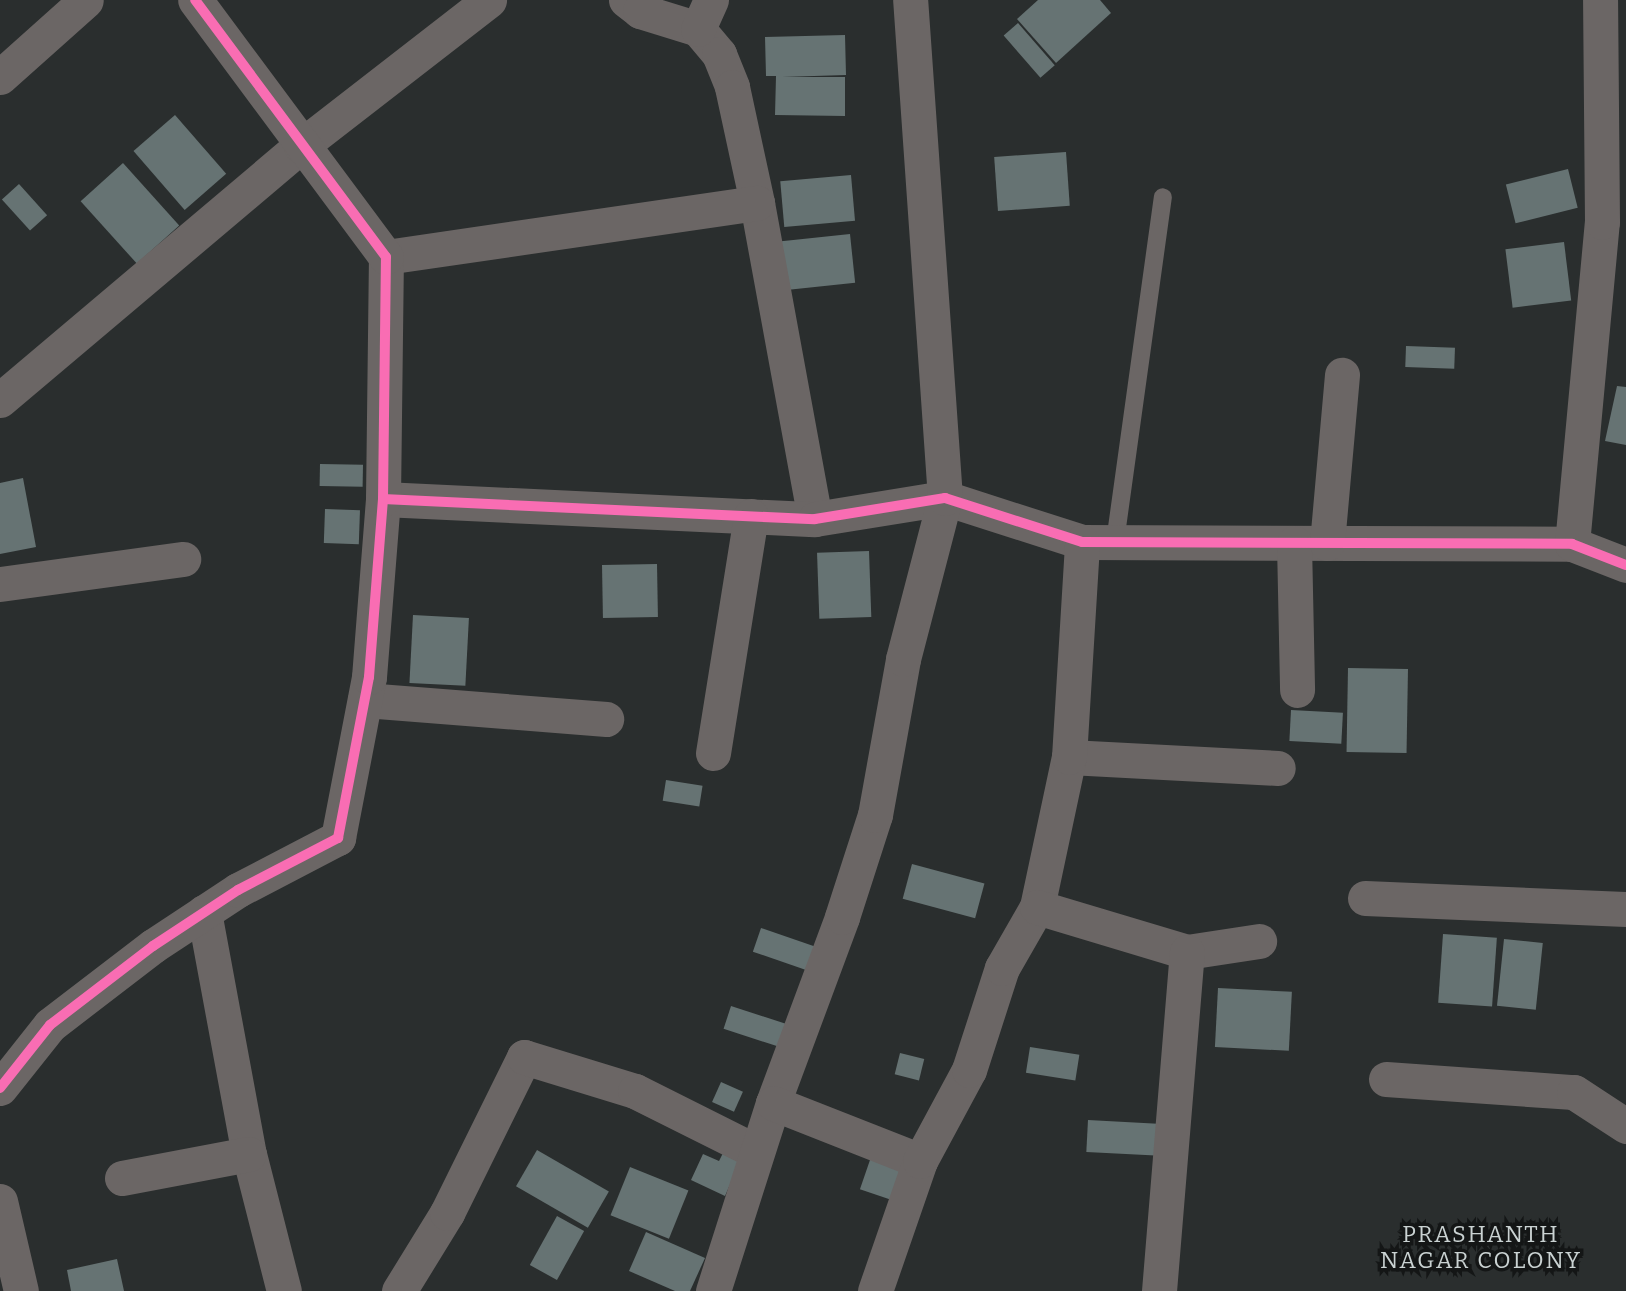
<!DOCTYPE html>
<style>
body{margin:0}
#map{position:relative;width:1626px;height:1291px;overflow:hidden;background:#2a2e2e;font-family:Bitter,serif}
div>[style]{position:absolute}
.building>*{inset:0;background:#667373;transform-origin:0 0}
.lane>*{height:18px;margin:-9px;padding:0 9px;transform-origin:9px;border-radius:9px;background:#6b6665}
.street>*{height:35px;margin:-17.5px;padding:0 17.5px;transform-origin:17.5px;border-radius:17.5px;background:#6b6665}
.cycleway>*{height:10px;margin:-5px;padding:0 5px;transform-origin:5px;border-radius:5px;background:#f96db3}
span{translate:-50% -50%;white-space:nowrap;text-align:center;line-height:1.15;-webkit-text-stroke:7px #141616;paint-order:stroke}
.quarter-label{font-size:23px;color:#cad2d2;letter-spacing:2px}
</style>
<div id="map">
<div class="building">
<div style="clip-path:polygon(1038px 0,1100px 0,1111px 13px,1056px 63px,1017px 19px)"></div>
<div style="left:1018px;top:23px;width:56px;height:19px;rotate:49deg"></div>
<div style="clip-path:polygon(845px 35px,846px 75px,782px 77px,845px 77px,845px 116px,775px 115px,776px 76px,766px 76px,765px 37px)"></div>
<div style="left:175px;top:115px;width:78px;height:55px;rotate:49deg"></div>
<div style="left:1066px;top:152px;width:54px;height:72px;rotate:86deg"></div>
<div style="left:123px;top:163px;width:84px;height:57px;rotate:48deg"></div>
<div style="left:1568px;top:169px;width:40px;height:64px;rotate:76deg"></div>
<div style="left:851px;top:175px;width:46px;height:71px;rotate:85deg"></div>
<div style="left:19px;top:184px;width:42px;height:23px;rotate:48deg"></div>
<div style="left:850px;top:234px;width:49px;height:69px;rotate:84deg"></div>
<div style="left:1564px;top:242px;width:59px;height:59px;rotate:83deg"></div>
<div style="left:1406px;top:346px;width:49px;height:21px;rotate:2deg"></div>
<div style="clip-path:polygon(1617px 386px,1626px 387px,1626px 445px,1605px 441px)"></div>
<div style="left:320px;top:464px;width:43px;height:22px;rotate:1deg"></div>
<div style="clip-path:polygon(23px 478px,36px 547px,0 554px,0 483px)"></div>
<div style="left:325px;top:509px;width:35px;height:34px;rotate:2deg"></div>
<div style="left:869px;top:551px;width:66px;height:52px;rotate:88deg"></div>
<div style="left:657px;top:564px;width:53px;height:55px;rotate:89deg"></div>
<div style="left:413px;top:615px;width:56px;height:68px;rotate:3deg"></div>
<div style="left:1348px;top:668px;width:60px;height:84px;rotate:1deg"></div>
<div style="left:1291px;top:710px;width:52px;height:31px;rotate:3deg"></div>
<div style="left:666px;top:780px;width:37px;height:21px;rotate:9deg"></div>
<div style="left:912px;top:864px;width:75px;height:36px;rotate:15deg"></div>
<div style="left:761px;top:928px;width:57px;height:25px;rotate:19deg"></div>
<div style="left:1443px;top:934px;width:54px;height:69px;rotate:4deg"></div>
<div style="left:1504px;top:939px;width:39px;height:67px;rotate:6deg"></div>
<div style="left:1218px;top:988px;width:74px;height:59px;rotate:3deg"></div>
<div style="left:731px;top:1006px;width:60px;height:24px;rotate:18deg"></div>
<div style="left:1030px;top:1047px;width:50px;height:26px;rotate:9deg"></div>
<div style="left:900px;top:1053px;width:25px;height:22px;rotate:14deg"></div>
<div style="left:721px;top:1082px;width:24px;height:22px;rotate:24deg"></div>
<div style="left:1088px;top:1120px;width:79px;height:32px;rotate:3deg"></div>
<div style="clip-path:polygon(725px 1149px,742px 1157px,725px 1196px,691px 1180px,703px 1154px,719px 1161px)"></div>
<div style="left:537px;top:1150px;width:83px;height:42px;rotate:30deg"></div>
<div style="left:871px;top:1157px;width:36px;height:34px;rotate:19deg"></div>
<div style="left:630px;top:1167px;width:63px;height:52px;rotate:22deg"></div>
<div style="left:557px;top:1216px;width:31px;height:56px;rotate:29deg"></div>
<div style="clip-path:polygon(646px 1232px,705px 1258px,690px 1291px,675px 1291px,629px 1271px)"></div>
<div style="clip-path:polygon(117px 1259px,124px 1291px,71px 1291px,67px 1270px)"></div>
</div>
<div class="lane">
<div style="left:1115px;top:542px;width:348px;rotate:-82.1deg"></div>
</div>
<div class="street">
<div style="left:626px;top:0;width:18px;rotate:38deg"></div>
<div style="left:640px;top:11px;width:61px;rotate:17.2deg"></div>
<div style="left:698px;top:29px;width:33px;rotate:50deg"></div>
<div style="left:719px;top:54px;width:35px;rotate:68deg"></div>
<div style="left:732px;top:87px;width:119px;rotate:77.8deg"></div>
<div style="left:757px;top:203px;width:321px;rotate:79.6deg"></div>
<div style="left:698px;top:29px;width:32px;rotate:-66deg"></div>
<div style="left:0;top:77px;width:115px;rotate:-41.8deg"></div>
<div style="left:386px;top:257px;width:375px;rotate:-8.3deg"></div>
<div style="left:0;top:400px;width:394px;rotate:-40.2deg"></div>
<div style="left:301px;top:146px;width:238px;rotate:-37.8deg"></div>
<div style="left:383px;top:499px;width:432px;rotate:2.7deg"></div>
<div style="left:815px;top:519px;width:132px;rotate:-9.2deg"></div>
<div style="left:945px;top:498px;width:144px;rotate:17.8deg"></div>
<div style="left:1082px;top:542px;width:490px;rotate:0.2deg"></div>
<div style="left:1572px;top:544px;width:58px;rotate:21.3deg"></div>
<div style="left:1294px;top:543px;width:147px;rotate:88.8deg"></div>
<div style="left:1327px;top:543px;width:169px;rotate:-84.9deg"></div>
<div style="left:1572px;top:544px;width:323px;rotate:-84.7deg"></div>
<div style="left:1602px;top:222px;width:222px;rotate:-90.5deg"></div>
<div style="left:0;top:584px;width:185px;rotate:-7.8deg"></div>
<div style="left:365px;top:700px;width:242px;rotate:4.5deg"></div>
<div style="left:713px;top:753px;width:240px;rotate:-80.9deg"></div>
<div style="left:1069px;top:757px;width:209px;rotate:3deg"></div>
<div style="left:1365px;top:898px;width:261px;rotate:2.4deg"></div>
<div style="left:1037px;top:907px;width:153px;rotate:-78deg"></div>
<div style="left:1069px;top:757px;width:215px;rotate:-86.5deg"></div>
<div style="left:204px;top:912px;width:246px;rotate:79.5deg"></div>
<div style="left:249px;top:1154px;width:141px;rotate:75.7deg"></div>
<div style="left:1386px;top:1079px;width:188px;rotate:4deg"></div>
<div style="left:1574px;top:1092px;width:62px;rotate:33.2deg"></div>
<div style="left:0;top:1088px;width:80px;rotate:-51.6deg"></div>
<div style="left:50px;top:1025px;width:130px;rotate:-37.5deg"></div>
<div style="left:153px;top:946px;width:102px;rotate:-33.4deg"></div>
<div style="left:238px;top:890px;width:113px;rotate:-27.5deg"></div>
<div style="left:338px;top:838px;width:164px;rotate:-79.1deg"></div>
<div style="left:369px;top:677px;width:179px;rotate:-85.5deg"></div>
<div style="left:383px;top:499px;width:242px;rotate:-89.3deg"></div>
<div style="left:386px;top:257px;width:320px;rotate:-126.6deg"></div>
<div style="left:773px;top:1103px;width:198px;rotate:-69.6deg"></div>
<div style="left:842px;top:917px;width:107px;rotate:-72.1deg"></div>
<div style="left:875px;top:815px;width:158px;rotate:-79.8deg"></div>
<div style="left:903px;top:659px;width:166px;rotate:-75.4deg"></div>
<div style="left:945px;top:498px;width:499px;rotate:-94deg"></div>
<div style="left:122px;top:1178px;width:129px;rotate:-10.7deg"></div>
<div style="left:0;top:1201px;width:92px;rotate:76.9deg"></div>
<div style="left:399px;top:1291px;width:92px;rotate:-58.4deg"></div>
<div style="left:447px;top:1213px;width:174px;rotate:-63.7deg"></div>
<div style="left:524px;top:1057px;width:116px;rotate:17deg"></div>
<div style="left:635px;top:1091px;width:136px;rotate:26.6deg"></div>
<div style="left:713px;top:1291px;width:197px;rotate:-72.3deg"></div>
<div style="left:773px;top:1103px;width:158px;rotate:21.5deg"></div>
<div style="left:875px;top:1291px;width:138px;rotate:-70.9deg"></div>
<div style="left:920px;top:1161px;width:103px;rotate:-61.7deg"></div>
<div style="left:969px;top:1070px;width:107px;rotate:-72.1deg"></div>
<div style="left:1002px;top:968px;width:70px;rotate:-60.2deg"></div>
<div style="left:1037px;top:907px;width:157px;rotate:16.7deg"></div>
<div style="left:1187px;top:952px;width:73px;rotate:-8.7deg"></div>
<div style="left:1159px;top:1291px;width:340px;rotate:-85.3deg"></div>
</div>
<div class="cycleway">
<div style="left:383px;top:499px;width:432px;rotate:2.7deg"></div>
<div style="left:815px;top:519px;width:132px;rotate:-9.2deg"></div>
<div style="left:945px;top:498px;width:144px;rotate:17.8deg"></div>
<div style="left:1082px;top:542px;width:490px;rotate:0.2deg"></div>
<div style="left:1572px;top:544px;width:58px;rotate:21.3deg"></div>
<div style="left:0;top:1088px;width:80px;rotate:-51.6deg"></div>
<div style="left:50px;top:1025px;width:130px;rotate:-37.5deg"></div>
<div style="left:153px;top:946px;width:102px;rotate:-33.4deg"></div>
<div style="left:238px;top:890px;width:113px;rotate:-27.5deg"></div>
<div style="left:338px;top:838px;width:164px;rotate:-79.1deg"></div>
<div style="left:369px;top:677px;width:179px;rotate:-85.5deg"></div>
<div style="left:383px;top:499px;width:242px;rotate:-89.3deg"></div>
<div style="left:386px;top:257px;width:320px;rotate:-126.6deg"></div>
</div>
<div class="quarter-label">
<span style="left:1481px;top:1247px">PRASHANTH<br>NAGAR COLONY</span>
</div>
</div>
